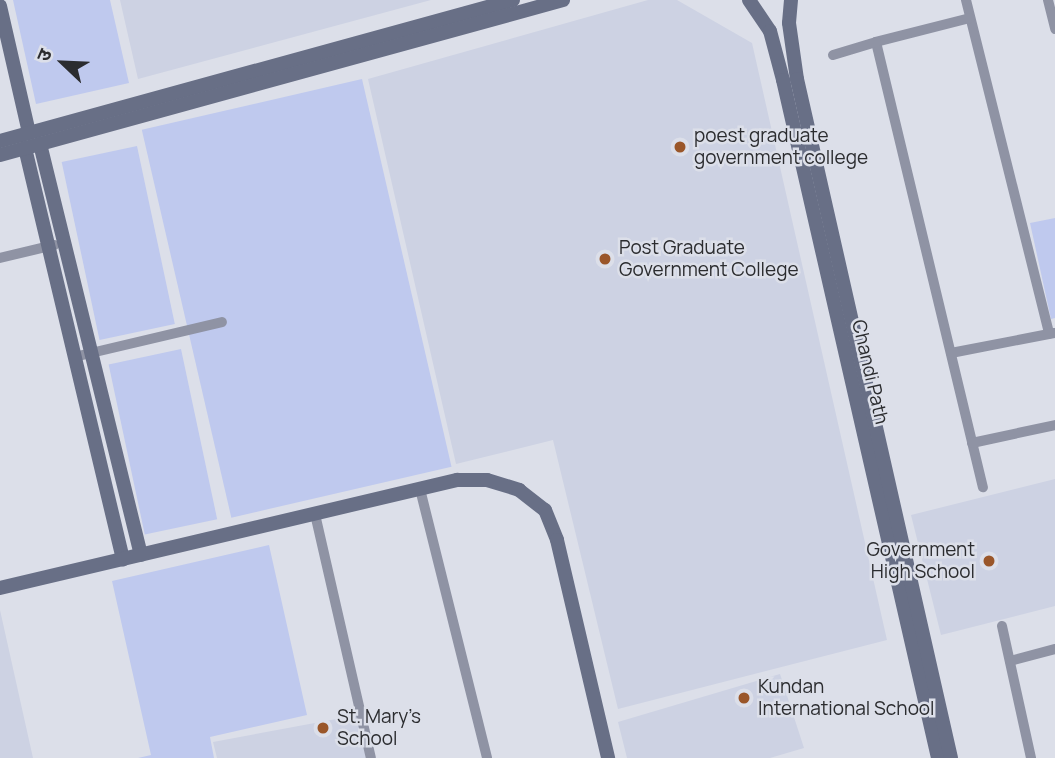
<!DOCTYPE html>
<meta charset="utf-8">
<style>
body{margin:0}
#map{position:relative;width:1055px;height:758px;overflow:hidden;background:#dcdfe9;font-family:Manrope,"Noto Sans Devanagari",sans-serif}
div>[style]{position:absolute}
.built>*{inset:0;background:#cdd2e3}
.green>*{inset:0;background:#bfc9ee;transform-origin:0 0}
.street>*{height:10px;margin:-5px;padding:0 5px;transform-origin:5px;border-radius:5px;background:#8f93a4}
.secondary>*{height:14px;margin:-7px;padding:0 7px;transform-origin:7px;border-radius:7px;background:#686f86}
.dots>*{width:19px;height:19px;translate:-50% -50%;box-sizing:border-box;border:4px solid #dcdfe9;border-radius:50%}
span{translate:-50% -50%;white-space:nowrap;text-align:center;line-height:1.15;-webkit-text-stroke:5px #dcdfe9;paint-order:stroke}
.poi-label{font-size:19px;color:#2b2c2f}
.left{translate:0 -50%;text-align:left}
.right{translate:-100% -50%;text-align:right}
.street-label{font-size:19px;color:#2b2c2f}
.north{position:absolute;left:28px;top:28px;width:70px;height:70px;-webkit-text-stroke:5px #dcdfe9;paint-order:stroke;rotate:293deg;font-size:19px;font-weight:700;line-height:28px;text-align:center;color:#2b2c2f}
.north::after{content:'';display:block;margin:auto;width:24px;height:32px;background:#2b2c2f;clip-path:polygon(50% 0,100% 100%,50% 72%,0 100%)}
</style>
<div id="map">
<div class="built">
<div style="clip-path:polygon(120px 0,431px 0,138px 79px)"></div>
<div style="clip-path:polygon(648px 0,677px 0,752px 43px,887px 640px,618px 709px,553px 440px,456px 464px,368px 79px)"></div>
<div style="clip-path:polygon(1055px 479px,1055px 606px,941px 635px,911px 515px)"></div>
<div style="clip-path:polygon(0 610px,33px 758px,0 758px)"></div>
<div style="clip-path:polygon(780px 674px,804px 748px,770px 758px,627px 758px,618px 722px)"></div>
<div style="clip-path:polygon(358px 715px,366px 758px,217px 758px,213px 742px)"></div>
</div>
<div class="green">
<div style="clip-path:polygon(13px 0,110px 0,129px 83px,36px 104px)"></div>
<div style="left:362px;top:79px;width:398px;height:226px;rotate:77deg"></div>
<div style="left:137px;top:146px;width:182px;height:77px;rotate:78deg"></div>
<div style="clip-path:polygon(1055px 218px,1055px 318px,1051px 319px,1030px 223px)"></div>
<div style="left:181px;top:349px;width:174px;height:74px;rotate:78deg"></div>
<div style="clip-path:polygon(269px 545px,307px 715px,210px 737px,214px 758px,138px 758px,151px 755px,112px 581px)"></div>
</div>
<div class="street">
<div style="left:966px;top:0;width:344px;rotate:76deg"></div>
<div style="left:1048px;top:0;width:30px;rotate:76deg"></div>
<div style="left:970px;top:18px;width:97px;rotate:165.7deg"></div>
<div style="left:876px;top:42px;width:458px;rotate:76.5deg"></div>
<div style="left:833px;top:55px;width:45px;rotate:-16.8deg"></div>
<div style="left:0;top:258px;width:56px;rotate:-13.5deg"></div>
<div style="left:951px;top:353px;width:105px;rotate:-11deg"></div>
<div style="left:74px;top:357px;width:152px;rotate:-13.3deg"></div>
<div style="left:972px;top:443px;width:85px;rotate:-12.2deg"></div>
<div style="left:420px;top:489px;width:277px;rotate:76deg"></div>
<div style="left:315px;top:514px;width:250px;rotate:77.1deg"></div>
<div style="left:1002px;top:626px;width:135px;rotate:77.6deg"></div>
<div style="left:1010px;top:661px;width:47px;rotate:-14.9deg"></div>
</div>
<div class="secondary">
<div style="left:749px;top:0;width:37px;rotate:56deg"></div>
<div style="left:770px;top:31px;width:51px;rotate:75.1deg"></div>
<div style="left:783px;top:80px;width:695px;rotate:77.12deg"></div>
<div style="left:791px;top:0;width:23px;rotate:95deg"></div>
<div style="left:789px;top:23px;width:57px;rotate:81.9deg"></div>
<div style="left:797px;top:79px;width:696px;rotate:77.22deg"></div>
<div style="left:0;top:6px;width:130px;rotate:77.1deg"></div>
<div style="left:0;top:141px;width:532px;rotate:-15.37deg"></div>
<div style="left:40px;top:144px;width:423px;rotate:76.2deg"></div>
<div style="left:25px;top:148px;width:423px;rotate:76.6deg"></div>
<div style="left:0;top:155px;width:584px;rotate:-15.39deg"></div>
<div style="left:0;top:588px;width:470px;rotate:-13.3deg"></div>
<div style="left:457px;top:480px;width:30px"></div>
<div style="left:487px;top:480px;width:34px;rotate:17deg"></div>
<div style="left:519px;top:490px;width:33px;rotate:38deg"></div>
<div style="left:545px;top:510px;width:32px;rotate:68deg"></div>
<div style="left:557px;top:540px;width:224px;rotate:76.8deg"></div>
</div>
<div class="dots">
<div style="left:680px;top:147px;background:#9a5629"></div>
<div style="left:605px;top:259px;background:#9a5629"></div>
<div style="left:989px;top:561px;background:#9a5629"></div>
<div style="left:744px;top:698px;background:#9a5629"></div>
<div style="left:323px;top:728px;background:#9a5629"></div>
</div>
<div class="poi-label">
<span class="left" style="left:694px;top:147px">poest graduate<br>government college</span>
<span class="left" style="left:619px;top:259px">Post Graduate<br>Government College</span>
<span class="right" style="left:975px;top:561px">Government<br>High School</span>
<span class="left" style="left:758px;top:698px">Kundan<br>International School</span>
<span class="left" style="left:337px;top:728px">St. Mary’s<br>School</span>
</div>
<div class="street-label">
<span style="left:870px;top:372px;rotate:77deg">Chandi Path</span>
</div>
<div class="north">उ</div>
</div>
